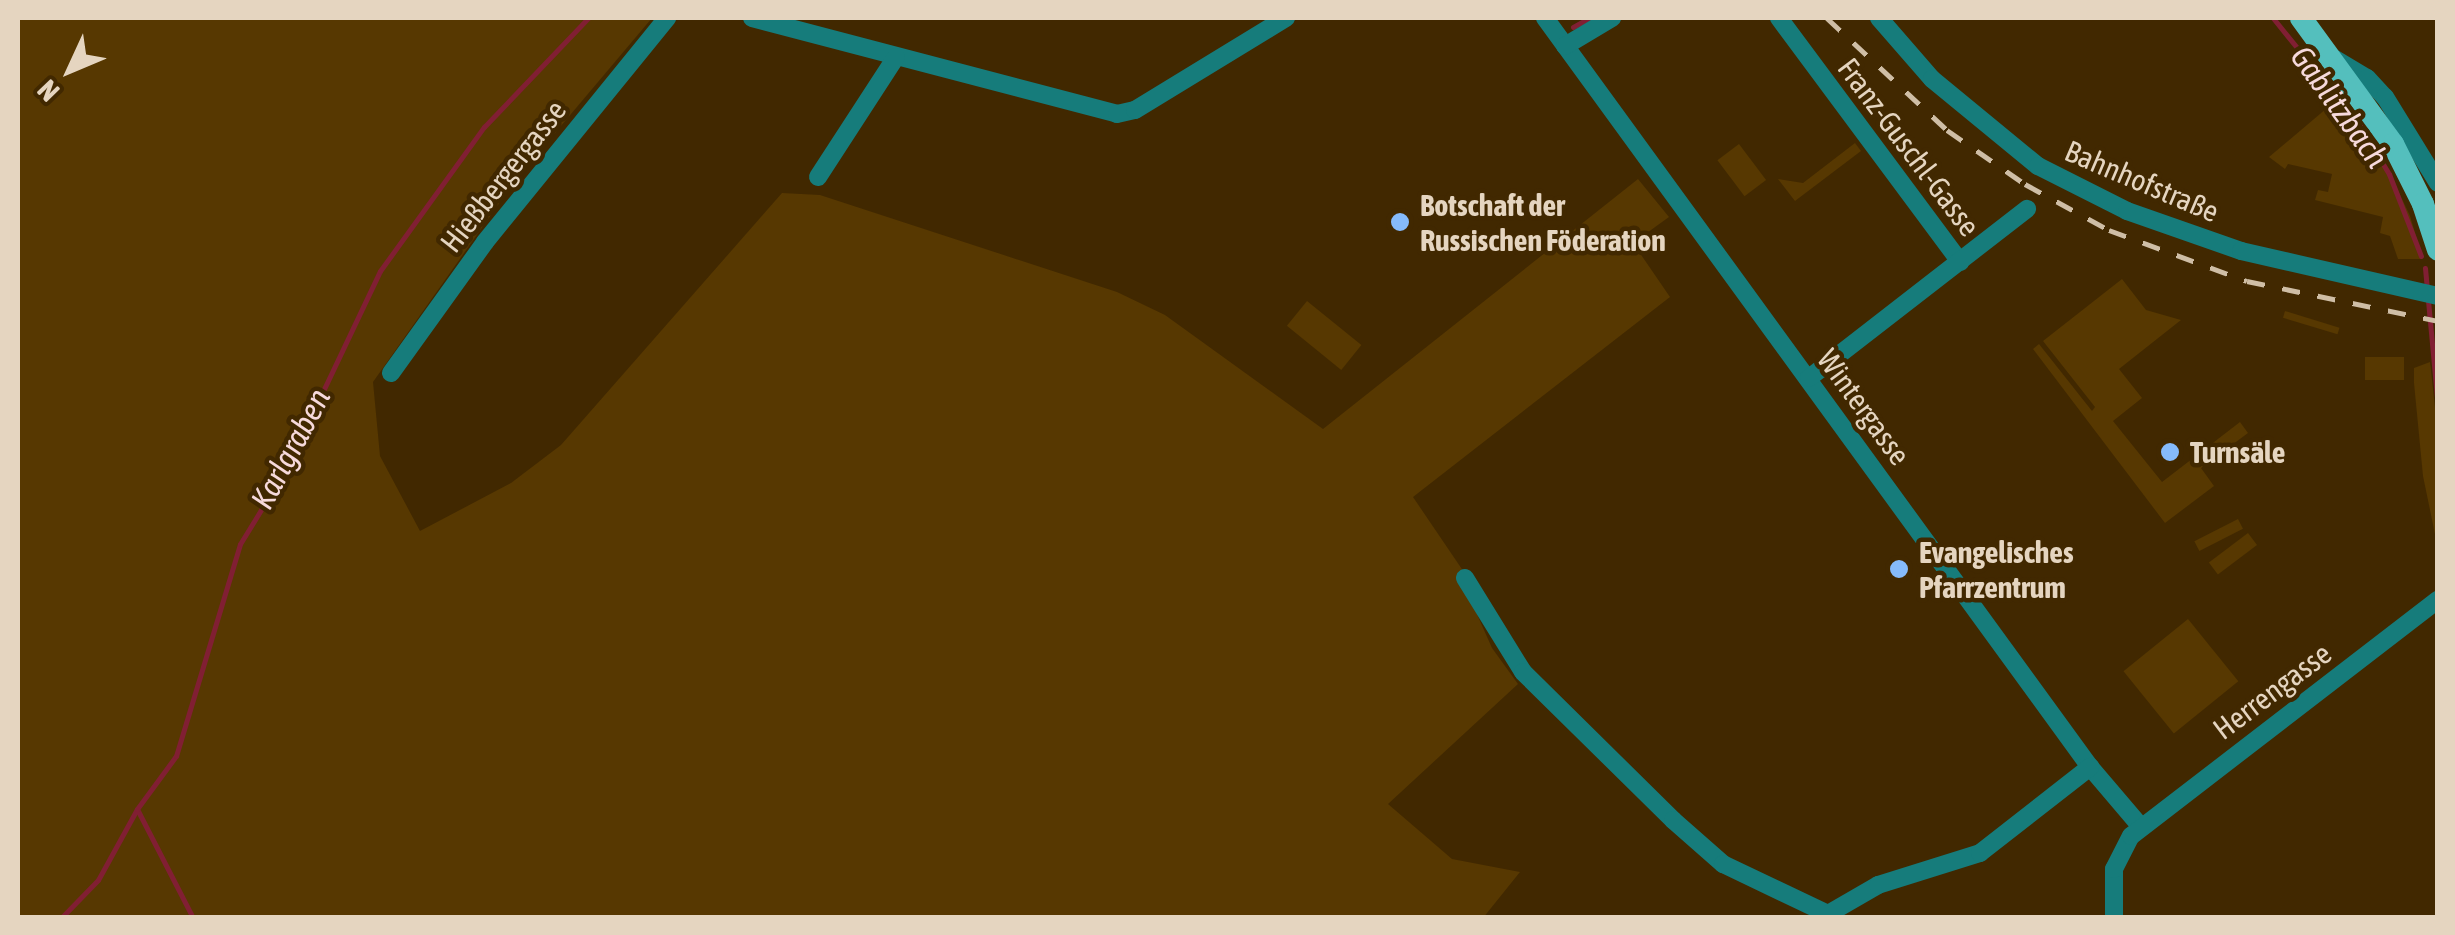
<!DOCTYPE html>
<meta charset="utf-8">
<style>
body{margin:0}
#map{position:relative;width:2455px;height:935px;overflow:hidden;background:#412800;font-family:"Asap Condensed",sans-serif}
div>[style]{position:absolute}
.green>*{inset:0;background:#573801;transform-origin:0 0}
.stream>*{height:5px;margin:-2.5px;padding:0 2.5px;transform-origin:2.5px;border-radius:2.5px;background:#811f33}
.minor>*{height:18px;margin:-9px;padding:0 9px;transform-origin:9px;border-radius:9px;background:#167c7b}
.major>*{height:22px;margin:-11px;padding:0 11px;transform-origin:11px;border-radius:11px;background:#54bfbd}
.rail>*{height:5px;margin-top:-2.5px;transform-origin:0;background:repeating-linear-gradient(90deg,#cfbea6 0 18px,transparent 0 36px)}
.dots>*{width:28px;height:28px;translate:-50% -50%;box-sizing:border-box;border:5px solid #412800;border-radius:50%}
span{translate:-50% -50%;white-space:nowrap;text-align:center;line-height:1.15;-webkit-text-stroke:9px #412800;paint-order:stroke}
.street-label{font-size:30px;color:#e5d5c0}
.poi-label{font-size:30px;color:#e5d5c0;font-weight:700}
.left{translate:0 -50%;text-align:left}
.water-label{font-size:32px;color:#f6d9db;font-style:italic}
.frame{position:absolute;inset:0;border:20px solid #e5d5c0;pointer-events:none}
.north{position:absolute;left:20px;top:20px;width:100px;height:100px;-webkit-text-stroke:8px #412800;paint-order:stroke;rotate:226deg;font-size:28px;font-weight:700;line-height:40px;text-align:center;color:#e5d5c0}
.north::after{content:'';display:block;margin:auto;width:35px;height:45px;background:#e5d5c0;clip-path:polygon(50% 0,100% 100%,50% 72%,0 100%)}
</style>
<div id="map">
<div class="green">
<div style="clip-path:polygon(18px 18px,652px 18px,517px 178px,373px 382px,380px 456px,420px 531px,511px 483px,561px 445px,782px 193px,820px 195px,1117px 292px,1165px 315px,1323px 429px,1638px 179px,1669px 217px,1633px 243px,1670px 297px,1413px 497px,1470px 581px,1460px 576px,1492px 648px,1518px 684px,1388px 804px,1452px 859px,1520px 872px,1483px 918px,18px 917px)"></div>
<div style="clip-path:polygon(2340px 97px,2383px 158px,2410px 216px,2423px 259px,2398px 259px,2390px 236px,2380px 233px,2383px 217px,2315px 200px,2318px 190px,2328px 192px,2332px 174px,2288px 164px,2285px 169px,2269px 157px)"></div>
<div style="clip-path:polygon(1855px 143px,1861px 151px,1795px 201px,1778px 179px,1803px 183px)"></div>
<div style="left:1739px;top:144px;width:45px;height:27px;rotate:53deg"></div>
<div style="clip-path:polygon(2122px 279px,2146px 310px,2181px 320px,2119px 369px,2142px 398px,2113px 421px,2162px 482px,2240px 422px,2248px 433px,2201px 468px,2214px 486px,2165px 523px,2033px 349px,2039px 344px,2092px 411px,2095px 407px,2043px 341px)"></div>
<div style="left:1307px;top:301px;width:70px;height:32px;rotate:39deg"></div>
<div style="left:2285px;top:311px;width:57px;height:7px;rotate:17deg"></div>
<div style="left:2365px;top:357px;width:39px;height:23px"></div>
<div style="clip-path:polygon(2430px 362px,2438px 435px,2437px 544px,2423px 476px,2414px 383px,2414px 368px)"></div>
<div style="left:2238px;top:519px;width:11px;height:49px;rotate:63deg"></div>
<div style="left:2248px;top:533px;width:15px;height:49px;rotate:53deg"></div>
<div style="left:2188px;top:619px;width:80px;height:83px;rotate:51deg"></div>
</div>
<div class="stream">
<div style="left:2273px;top:18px;width:135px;rotate:51deg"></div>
<div style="left:2358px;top:123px;width:60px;rotate:58.7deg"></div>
<div style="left:2389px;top:174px;width:88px;rotate:68.7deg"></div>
<div style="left:1573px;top:27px;width:18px;rotate:-29deg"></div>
<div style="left:2425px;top:268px;width:142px;rotate:84.7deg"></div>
<div style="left:137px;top:809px;width:123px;rotate:62.8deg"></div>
<div style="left:61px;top:918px;width:53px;rotate:-45.8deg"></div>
<div style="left:98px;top:880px;width:81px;rotate:-61.2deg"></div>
<div style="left:137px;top:809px;width:66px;rotate:-53.7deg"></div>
<div style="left:176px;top:756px;width:221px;rotate:-73.2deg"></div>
<div style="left:240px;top:544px;width:88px;rotate:-58.5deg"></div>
<div style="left:286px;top:469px;width:219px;rotate:-64.6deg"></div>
<div style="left:380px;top:271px;width:178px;rotate:-54.2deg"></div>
<div style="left:484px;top:127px;width:151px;rotate:-46.3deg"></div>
</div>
<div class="minor">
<div style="left:752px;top:18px;width:377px;rotate:14.7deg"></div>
<div style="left:1117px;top:114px;width:18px;rotate:-13deg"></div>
<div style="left:1135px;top:110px;width:177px;rotate:-31.4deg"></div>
<div style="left:1545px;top:18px;width:926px;rotate:53.96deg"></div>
<div style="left:2090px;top:767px;width:79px;rotate:49.6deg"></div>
<div style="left:1779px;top:18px;width:304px;rotate:53.4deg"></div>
<div style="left:1879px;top:18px;width:81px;rotate:49deg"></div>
<div style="left:1932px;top:79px;width:137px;rotate:39.4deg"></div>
<div style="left:2038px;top:166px;width:100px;rotate:26.8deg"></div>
<div style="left:2127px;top:211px;width:121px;rotate:19.3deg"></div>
<div style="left:2241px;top:251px;width:202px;rotate:12.9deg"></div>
<div style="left:1565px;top:46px;width:55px;rotate:-30.8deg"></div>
<div style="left:2335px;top:59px;width:37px;rotate:31deg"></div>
<div style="left:2367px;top:78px;width:26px;rotate:47deg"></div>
<div style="left:2385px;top:97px;width:101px;rotate:58.4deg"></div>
<div style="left:818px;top:177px;width:143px;rotate:-57deg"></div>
<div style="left:391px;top:373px;width:161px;rotate:-54.3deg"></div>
<div style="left:485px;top:242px;width:289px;rotate:-50.9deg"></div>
<div style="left:1809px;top:378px;width:276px;rotate:-37.8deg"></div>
<div style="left:1465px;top:578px;width:110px;rotate:58.3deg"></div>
<div style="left:1523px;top:672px;width:211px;rotate:44.6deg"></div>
<div style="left:1673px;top:820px;width:67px;rotate:41.3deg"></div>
<div style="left:1723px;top:864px;width:116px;rotate:25.5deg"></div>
<div style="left:1828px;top:914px;width:58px;rotate:-30.1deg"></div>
<div style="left:1878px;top:885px;width:107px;rotate:-17.4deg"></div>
<div style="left:1980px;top:853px;width:140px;rotate:-38deg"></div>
<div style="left:2114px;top:918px;width:49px;rotate:-90deg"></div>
<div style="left:2114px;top:869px;width:37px;rotate:-63deg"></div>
<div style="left:2131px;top:836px;width:387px;rotate:-37.6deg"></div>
</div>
<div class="major">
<div style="left:2301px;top:18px;width:156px;rotate:53.9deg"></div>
<div style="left:2393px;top:144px;width:67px;rotate:63.4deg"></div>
<div style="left:2423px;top:204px;width:48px;rotate:71.9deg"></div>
</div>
<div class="rail">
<div style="left:1827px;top:18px;width:164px;rotate:43deg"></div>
<div style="left:1947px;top:130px;width:95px;rotate:34.7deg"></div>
<div style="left:2025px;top:184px;width:96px;rotate:28.7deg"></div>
<div style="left:2109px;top:230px;width:147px;rotate:20.3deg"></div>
<div style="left:2247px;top:281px;width:195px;rotate:11.8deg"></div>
</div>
<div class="dots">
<div style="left:1400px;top:222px;background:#86bbfb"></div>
<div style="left:2170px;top:452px;background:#86bbfb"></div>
<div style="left:1899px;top:569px;background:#86bbfb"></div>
</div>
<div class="street-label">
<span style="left:1909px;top:147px;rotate:53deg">Franz-Guschl-Gasse</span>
<span style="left:503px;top:176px;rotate:-52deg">Hießbergergasse</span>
<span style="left:2142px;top:181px;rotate:23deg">Bahnhofstraße</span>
<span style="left:1864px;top:407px;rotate:54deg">Wintergasse</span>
<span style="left:2272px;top:691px;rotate:-37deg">Herrengasse</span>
</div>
<div class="poi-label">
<span class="left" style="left:1420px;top:222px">Botschaft der<br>Russischen Föderation</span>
<span class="left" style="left:2190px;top:452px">Turnsäle</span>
<span class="left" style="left:1919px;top:569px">Evangelisches<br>Pfarrzentrum</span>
</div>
<div class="water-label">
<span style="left:2339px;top:107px;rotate:54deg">Gablitzbach</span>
<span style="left:291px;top:449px;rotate:-62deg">Karlgraben</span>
</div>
<div class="frame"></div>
<div class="north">N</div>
</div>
